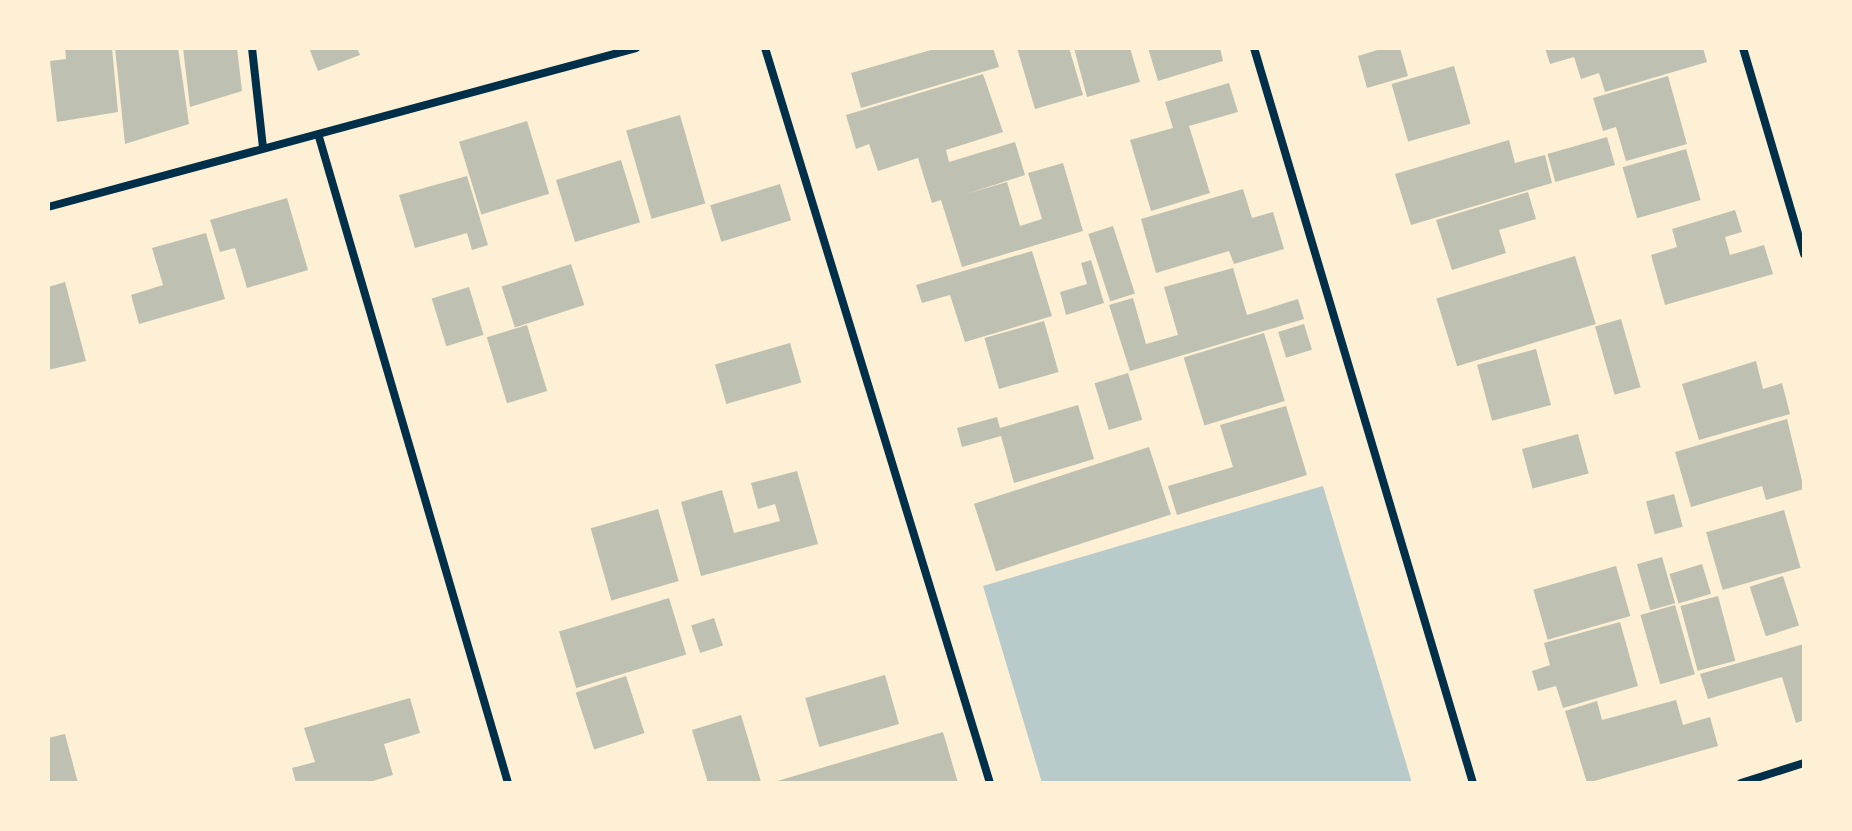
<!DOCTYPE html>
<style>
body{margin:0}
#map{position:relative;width:1852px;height:831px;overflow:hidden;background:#fdf0d5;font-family:Barlow,sans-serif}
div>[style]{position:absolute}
.green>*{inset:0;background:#b9caca}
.building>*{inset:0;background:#bec0b2;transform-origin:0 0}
.minor>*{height:8px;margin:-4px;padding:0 4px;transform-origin:4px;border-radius:4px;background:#003049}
span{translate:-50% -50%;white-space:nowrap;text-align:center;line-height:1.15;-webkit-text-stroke:7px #fdf0d5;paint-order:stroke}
.frame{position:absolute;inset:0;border:50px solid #fdf0d5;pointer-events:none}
</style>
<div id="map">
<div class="green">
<div style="clip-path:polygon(1323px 486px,1412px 783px,1042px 783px,983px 586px)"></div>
</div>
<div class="building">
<div style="clip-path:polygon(65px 48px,112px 48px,118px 112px,57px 122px,50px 61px,66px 59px)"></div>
<div style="clip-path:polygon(115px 48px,178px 48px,189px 124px,125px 144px)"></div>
<div style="clip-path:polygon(183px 48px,237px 48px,242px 91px,190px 107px)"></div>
<div style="clip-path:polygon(309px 48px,357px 48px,360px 55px,318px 71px)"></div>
<div style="clip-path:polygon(938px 48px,993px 48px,999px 67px,861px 108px,851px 73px)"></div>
<div style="clip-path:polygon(1017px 48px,1069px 48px,1083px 95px,1035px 109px)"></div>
<div style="clip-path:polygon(1074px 48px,1130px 48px,1140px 82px,1087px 97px)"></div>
<div style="clip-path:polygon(1148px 48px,1220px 48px,1223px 61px,1158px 81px)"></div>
<div style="clip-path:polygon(1384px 48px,1400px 48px,1408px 76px,1367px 88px,1358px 56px)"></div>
<div style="clip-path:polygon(1545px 48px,1703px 48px,1707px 62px,1605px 92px,1599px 73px,1581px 79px,1574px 57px,1550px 64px)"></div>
<div style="left:1454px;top:66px;width:60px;height:65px;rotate:74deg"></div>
<div style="clip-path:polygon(983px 74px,1003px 132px,946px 150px,949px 162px,1015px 142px,1025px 175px,966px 194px,1007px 182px,1020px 226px,1042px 219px,1028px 173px,1063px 163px,1083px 231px,962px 267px,941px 200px,932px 203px,918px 158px,878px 171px,869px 144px,856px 149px,846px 115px)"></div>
<div style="clip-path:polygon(1668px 76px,1687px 144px,1626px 161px,1616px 127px,1603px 131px,1593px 98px)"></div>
<div style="clip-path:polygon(1229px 83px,1238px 112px,1189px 126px,1210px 193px,1151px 211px,1130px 140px,1173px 128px,1165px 102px)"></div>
<div style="left:680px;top:115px;width:92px;height:56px;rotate:74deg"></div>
<div style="left:527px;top:121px;width:76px;height:71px;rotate:73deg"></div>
<div style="left:1607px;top:137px;width:29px;height:62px;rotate:74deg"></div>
<div style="clip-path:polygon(1509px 140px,1515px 163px,1545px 155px,1552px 183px,1411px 225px,1395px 174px)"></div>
<div style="left:1686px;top:149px;width:53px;height:66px;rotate:74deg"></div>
<div style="left:621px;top:160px;width:65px;height:68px;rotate:73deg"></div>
<div style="clip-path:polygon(467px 176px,488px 245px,472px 250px,467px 233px,415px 248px,399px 195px)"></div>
<div style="left:780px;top:184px;width:38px;height:73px;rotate:73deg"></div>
<div style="clip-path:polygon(1243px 189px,1252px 218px,1273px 212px,1284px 249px,1234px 264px,1229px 251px,1156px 273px,1141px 219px)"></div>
<div style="clip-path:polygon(1528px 192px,1536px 219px,1499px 230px,1506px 253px,1452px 270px,1436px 220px)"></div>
<div style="clip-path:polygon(287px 198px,308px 270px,247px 288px,235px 248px,220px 252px,210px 220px)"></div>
<div style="clip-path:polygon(1735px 210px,1742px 232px,1725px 237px,1730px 255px,1764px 245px,1773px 274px,1665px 305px,1651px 255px,1677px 247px,1672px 229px)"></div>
<div style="left:1113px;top:226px;width:71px;height:26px;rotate:72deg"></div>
<div style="clip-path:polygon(206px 233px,225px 299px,139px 324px,131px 295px,163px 285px,152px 248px)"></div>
<div style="clip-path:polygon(1032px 251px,1052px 316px,965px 342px,950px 295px,922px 303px,916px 285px)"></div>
<div style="left:1575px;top:256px;width:71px;height:145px;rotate:73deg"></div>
<div style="clip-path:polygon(1091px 260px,1104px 303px,1066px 315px,1060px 292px,1087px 284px,1081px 263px)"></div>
<div style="left:571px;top:264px;width:43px;height:73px;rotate:72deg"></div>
<div style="clip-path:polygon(1233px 268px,1247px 315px,1298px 299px,1304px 319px,1130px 371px,1109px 305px,1133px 298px,1146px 344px,1178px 335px,1164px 287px)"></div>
<div style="clip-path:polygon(65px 282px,86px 361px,48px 370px,48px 287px)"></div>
<div style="left:469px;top:287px;width:50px;height:39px;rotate:73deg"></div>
<div style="left:1621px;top:319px;width:71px;height:27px;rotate:74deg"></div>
<div style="left:1044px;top:321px;width:53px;height:62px;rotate:74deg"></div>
<div style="left:1304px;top:324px;width:27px;height:27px;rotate:73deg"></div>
<div style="left:527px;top:325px;width:69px;height:42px;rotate:73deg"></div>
<div style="left:1264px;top:333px;width:71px;height:84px;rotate:73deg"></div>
<div style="left:790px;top:343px;width:41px;height:78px;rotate:74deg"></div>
<div style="left:1536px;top:349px;width:58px;height:61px;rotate:75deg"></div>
<div style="clip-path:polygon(1756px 361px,1763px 389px,1782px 383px,1790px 414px,1699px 440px,1682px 384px)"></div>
<div style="left:1128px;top:373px;width:49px;height:35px;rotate:73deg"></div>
<div style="clip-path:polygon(1078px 405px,1094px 459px,1014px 483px,1001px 436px,962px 447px,957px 428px,997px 417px,1000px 428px)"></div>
<div style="clip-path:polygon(1286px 406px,1307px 475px,1177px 515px,1168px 486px,1233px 467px,1220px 425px)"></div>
<div style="clip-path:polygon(1787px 419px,1804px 489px,1766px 500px,1762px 486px,1691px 507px,1675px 452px)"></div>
<div style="left:1578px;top:434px;width:41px;height:58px;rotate:75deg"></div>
<div style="left:1149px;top:447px;width:71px;height:184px;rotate:72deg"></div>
<div style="clip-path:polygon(797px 471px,818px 544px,701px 576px,681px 502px,722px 490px,734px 533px,780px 521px,775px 504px,758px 509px,751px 483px)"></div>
<div style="left:1674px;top:494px;width:34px;height:29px;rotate:75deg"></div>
<div style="left:658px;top:509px;width:75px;height:70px;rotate:74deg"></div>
<div style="left:1784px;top:510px;width:60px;height:81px;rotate:74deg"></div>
<div style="left:1662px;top:557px;width:48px;height:26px;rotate:74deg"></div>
<div style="left:1702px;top:564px;width:31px;height:34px;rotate:73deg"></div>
<div style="left:1616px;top:566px;width:52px;height:86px;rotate:74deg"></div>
<div style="left:1783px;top:576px;width:52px;height:35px;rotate:72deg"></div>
<div style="left:1718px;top:596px;width:67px;height:39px;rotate:75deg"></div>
<div style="left:669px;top:598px;width:59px;height:115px;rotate:73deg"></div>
<div style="left:1675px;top:605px;width:72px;height:36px;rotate:74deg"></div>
<div style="left:714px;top:618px;width:29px;height:24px;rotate:72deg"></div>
<div style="clip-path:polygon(1620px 622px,1638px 686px,1563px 708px,1556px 686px,1538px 691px,1532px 671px,1550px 665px,1544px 643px)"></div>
<div style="clip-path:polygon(1804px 644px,1804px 720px,1796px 723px,1782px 677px,1708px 699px,1700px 674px)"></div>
<div style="left:885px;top:675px;width:51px;height:83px;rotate:74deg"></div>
<div style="left:626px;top:676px;width:60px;height:53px;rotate:72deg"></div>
<div style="clip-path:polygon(410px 698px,420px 733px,384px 744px,393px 775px,366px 783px,296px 783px,292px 768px,315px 762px,304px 728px)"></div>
<div style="clip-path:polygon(1676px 700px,1683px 725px,1710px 717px,1718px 746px,1587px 783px,1565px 711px,1597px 701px,1602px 720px)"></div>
<div style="clip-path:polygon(741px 715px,761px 782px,708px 783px,692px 730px)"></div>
<div style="clip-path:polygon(943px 732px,958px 783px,774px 783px,774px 782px)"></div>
<div style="clip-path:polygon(65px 734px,78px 783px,48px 783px,48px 738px)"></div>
</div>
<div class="minor">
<div style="left:252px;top:48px;width:100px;rotate:83.7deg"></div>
<div style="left:765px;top:48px;width:769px;rotate:72.98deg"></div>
<div style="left:1254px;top:48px;width:767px;rotate:73.41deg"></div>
<div style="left:1743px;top:48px;width:215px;rotate:73.5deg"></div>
<div style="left:319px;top:137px;width:673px;rotate:73.69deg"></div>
<div style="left:48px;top:207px;width:609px;rotate:-15.13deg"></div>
<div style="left:1741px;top:783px;width:66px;rotate:-17.6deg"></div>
</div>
<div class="frame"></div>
</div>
